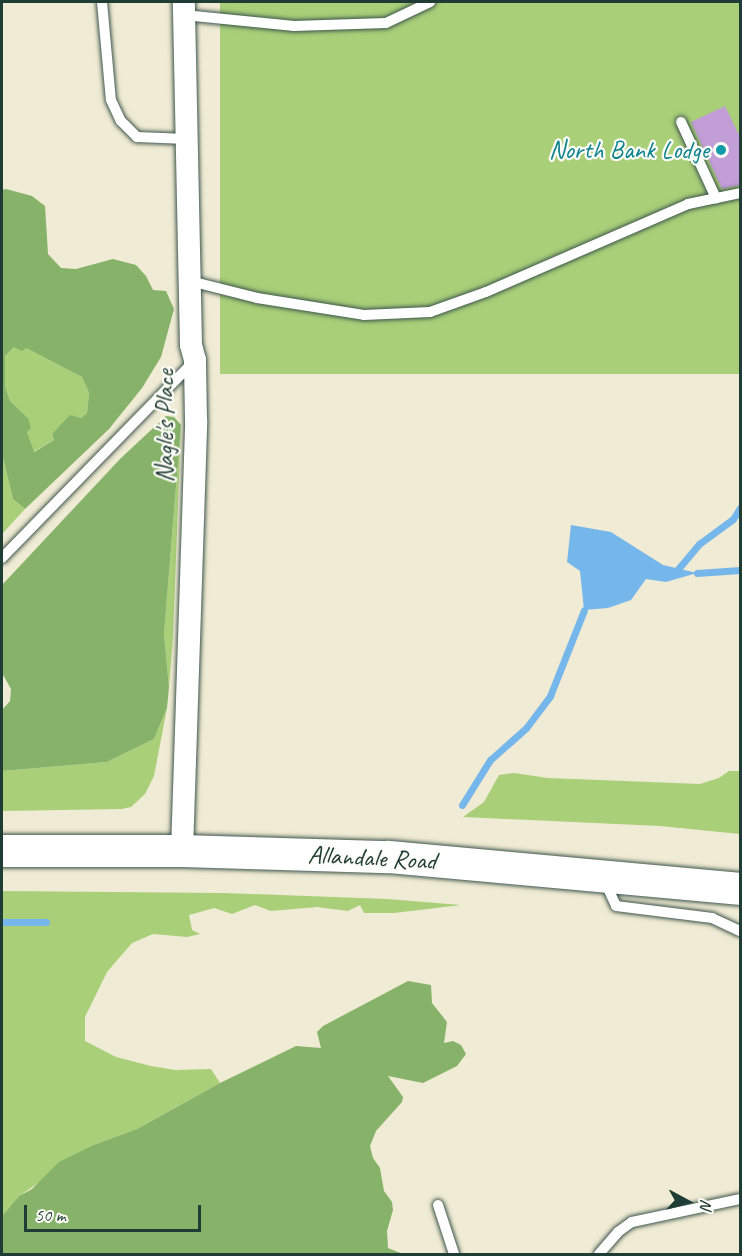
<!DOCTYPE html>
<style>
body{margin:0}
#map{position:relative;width:742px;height:1256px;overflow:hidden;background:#f0ebd4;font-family:Caveat,sans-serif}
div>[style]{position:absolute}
.green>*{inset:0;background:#a9cf79;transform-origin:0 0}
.forest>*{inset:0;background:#86b269}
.water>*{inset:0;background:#76b7eb}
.stream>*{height:7px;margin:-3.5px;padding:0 3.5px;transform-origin:3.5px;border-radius:3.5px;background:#76b7eb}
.building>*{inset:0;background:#c19ed5}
.roads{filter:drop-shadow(0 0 2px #3e574c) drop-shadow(0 0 2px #3e574c)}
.lane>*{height:10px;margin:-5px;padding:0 5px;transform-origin:5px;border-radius:5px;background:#fff}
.street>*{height:22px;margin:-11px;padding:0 11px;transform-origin:11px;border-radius:11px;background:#fff}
.secondary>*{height:32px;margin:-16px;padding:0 16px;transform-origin:16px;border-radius:16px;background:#fff}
.dots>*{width:16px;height:16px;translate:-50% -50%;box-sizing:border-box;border:3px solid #fdfcf7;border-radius:50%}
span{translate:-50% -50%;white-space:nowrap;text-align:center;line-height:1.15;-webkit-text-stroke:4.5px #fdfcf7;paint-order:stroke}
.culture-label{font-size:26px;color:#0d838f}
.right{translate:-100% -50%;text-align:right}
.street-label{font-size:26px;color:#1f3d34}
.frame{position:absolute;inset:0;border:3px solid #1f3d34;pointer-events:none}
.north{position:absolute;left:658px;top:1172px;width:60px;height:60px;-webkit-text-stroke:4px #fdfcf7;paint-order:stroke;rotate:97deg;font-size:16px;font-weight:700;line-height:24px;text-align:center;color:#1f3d34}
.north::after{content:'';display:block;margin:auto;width:21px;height:27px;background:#1f3d34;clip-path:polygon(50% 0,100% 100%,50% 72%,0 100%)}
.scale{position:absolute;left:24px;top:1205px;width:177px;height:27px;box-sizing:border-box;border:3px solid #1f3d34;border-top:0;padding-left:8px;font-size:18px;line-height:21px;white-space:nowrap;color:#1f3d34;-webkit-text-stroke:4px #fdfcf7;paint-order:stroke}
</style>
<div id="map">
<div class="green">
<div style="left:220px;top:2px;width:520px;height:372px"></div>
<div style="clip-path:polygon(14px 347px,26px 348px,82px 377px,89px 393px,87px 413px,81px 418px,61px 425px,52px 434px,54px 440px,33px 452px,27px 432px,28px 418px,10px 401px,5px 386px,5px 356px)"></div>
<div style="clip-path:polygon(181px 425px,173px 637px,169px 687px,164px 634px)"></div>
<div style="clip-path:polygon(2px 454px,13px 499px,25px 509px,2px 534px)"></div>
<div style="clip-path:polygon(167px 708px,154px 776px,145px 794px,131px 807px,122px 809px,2px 811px,2px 771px,107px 762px,154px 739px)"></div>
<div style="clip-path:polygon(729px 771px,740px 771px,740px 834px,660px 826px,463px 817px,484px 802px,499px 775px,514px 773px,548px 778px,700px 784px,719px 778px)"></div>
<div style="clip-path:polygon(2px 891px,224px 893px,387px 899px,461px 905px,394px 913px,364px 913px,360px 905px,348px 911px,317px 907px,271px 911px,255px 905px,232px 914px,214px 908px,189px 915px,192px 930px,200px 934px,187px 937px,153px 934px,132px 943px,107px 972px,85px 1017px,85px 1041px,116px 1057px,151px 1066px,175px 1070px,211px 1069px,220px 1083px,137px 1129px,96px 1144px,19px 1196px,2px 1216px)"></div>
</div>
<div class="forest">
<div style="clip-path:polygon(evenodd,6px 189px,32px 196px,45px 206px,48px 254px,61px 268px,76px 269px,113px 259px,136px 265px,146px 276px,153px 290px,166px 291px,174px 309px,161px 357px,142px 388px,109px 429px,25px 509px,13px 499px,2px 454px,2px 190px,6px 189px,14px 347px,22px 351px,26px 348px,82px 377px,89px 393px,87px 413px,81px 418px,70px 415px,52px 434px,54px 440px,34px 452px,27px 432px,31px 428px,28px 418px,10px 401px,5px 386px,5px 356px,14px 347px)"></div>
<div style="clip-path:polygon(166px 416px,174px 417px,181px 425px,164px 634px,169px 687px,167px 708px,154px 739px,107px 762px,2px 771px,2px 710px,10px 701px,11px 689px,2px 673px,2px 585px,120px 459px)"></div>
<div style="clip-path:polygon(408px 981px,431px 985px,432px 1003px,447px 1022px,444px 1043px,453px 1041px,461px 1045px,466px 1054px,457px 1066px,423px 1083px,388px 1076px,403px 1097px,402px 1102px,376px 1131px,370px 1146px,373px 1158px,380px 1168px,384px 1191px,392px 1202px,393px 1210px,387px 1231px,388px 1248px,403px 1254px,2px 1254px,2px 1216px,19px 1196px,32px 1189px,59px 1162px,96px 1144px,137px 1129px,220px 1083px,296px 1046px,321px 1048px,317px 1032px,323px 1026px)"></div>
</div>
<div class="water">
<div style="clip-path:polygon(571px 525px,611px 532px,663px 565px,697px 573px,666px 582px,646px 579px,631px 600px,608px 608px,584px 610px,580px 571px,567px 562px)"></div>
</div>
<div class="stream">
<div style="left:678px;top:569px;width:33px;rotate:-50deg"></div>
<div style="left:699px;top:544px;width:42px;rotate:-36.3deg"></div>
<div style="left:733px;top:519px;width:13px;rotate:-58deg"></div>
<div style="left:697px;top:573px;width:43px;rotate:-4deg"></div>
<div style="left:462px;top:805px;width:53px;rotate:-58.1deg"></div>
<div style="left:490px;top:760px;width:48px;rotate:-41.6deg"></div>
<div style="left:526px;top:728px;width:40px;rotate:-53deg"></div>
<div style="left:550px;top:696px;width:92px;rotate:-68.4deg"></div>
<div style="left:2px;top:922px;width:44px"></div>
</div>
<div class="building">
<div style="clip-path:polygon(725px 106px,741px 139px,741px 185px,722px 189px,691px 122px)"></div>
</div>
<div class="roads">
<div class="lane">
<div style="left:102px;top:2px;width:98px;rotate:84.8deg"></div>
<div style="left:111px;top:100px;width:23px;rotate:65deg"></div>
<div style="left:121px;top:121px;width:23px;rotate:45deg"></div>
<div style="left:137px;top:137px;width:50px;rotate:2.3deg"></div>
<div style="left:184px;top:15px;width:111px;rotate:5.7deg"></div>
<div style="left:294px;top:26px;width:92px;rotate:-1.9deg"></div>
<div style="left:386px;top:23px;width:49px;rotate:-25.5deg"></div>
<div style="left:681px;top:122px;width:84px;rotate:65.3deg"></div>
<div style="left:190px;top:281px;width:69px;rotate:14.2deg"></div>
<div style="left:257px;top:298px;width:108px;rotate:9deg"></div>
<div style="left:364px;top:315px;width:66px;rotate:-2.6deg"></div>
<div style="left:430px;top:312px;width:59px;rotate:-19.7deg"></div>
<div style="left:486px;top:292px;width:220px;rotate:-23.5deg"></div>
<div style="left:688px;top:204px;width:53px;rotate:-11.9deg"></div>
<div style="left:2px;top:558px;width:272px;rotate:-45.7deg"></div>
<div style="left:605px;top:882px;width:26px;rotate:65deg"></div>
<div style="left:616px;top:906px;width:97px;rotate:7.1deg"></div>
<div style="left:712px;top:918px;width:31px;rotate:25deg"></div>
<div style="left:438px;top:1205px;width:52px;rotate:71.9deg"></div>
<div style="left:599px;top:1254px;width:29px;rotate:-49deg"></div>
<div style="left:618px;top:1232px;width:17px;rotate:-36deg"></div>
<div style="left:632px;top:1222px;width:110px;rotate:-12deg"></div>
</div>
<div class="street">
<div style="left:182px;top:851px;width:431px;rotate:-88.1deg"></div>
<div style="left:196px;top:420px;width:60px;rotate:-91deg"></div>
<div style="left:195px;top:360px;width:16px;rotate:-105deg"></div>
<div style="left:191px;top:345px;width:343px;rotate:-91.2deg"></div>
</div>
<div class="secondary">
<div style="left:2px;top:851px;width:180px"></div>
<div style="left:182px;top:851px;width:207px;rotate:1.7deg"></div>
<div style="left:389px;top:857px;width:352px;rotate:5.2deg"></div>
</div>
</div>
<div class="dots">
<div style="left:721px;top:150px;background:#0f9aa8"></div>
</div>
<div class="culture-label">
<span class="right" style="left:709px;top:150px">North Bank Lodge</span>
</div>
<div class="street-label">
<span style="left:165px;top:426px;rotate:-90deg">Nagle's Place</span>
<span style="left:372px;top:858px;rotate:3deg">Allandale Road</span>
</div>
<div class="frame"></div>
<div class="north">N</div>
<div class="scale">50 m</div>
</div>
